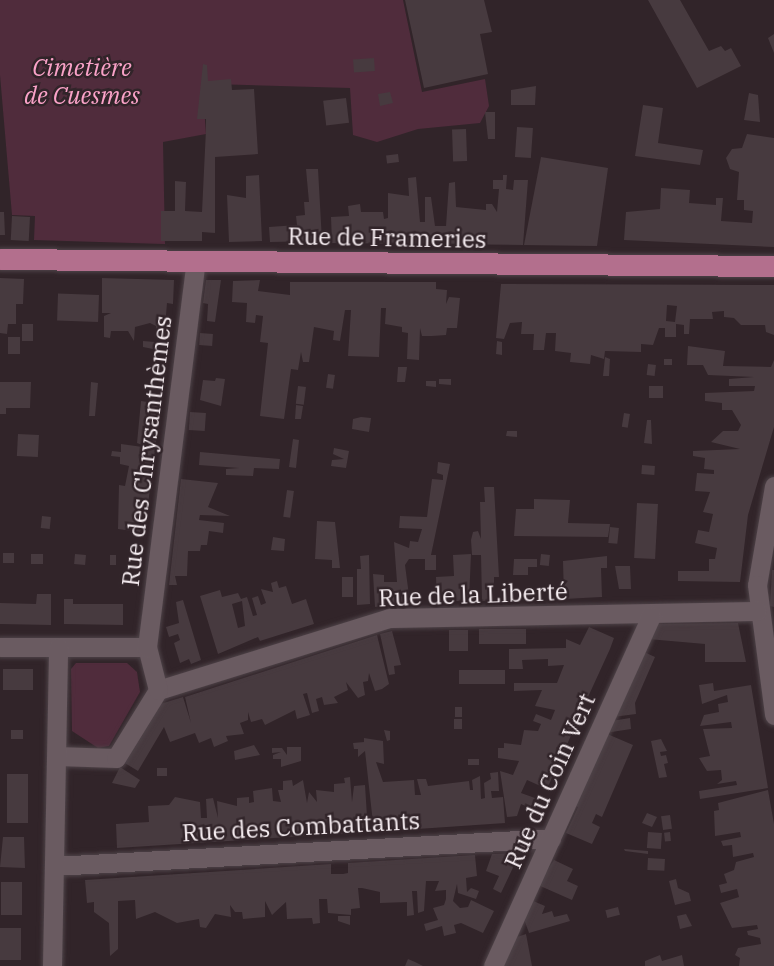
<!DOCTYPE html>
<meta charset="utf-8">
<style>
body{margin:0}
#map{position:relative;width:774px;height:966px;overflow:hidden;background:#312429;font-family:"IBM Plex Serif",serif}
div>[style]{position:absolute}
.green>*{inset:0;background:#502c3c}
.building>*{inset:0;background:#473a3f;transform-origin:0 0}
.roads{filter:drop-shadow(0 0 2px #4e4348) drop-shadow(0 0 2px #4e4348)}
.minor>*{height:19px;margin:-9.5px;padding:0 9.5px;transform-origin:9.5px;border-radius:9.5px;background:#6a5b61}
.major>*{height:21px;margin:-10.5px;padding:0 10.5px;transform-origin:10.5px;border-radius:10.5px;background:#b36f8d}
span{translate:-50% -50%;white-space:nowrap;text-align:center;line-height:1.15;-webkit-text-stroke:5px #312429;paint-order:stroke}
.park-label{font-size:24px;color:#faa2c8;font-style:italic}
.street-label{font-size:24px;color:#f7eef2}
</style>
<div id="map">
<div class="green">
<div style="clip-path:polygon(0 0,403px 0,422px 92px,485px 79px,489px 106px,480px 123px,418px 129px,377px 142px,353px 135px,350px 88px,212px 84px,203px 93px,206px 134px,163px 142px,165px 244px,34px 240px,35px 216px,12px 215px,0 75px)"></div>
<div style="clip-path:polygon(76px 663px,127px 663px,137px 672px,140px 692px,109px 746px,98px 748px,72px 731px,71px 669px)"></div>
</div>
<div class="building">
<div style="clip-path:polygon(405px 0,484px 0,492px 32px,480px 34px,488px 74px,424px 88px)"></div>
<div style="clip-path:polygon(648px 0,680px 0,709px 51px,721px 46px,725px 51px,731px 48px,741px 66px,697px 88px)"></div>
<div style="clip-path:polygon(774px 34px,774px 53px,768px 38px)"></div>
<div style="left:374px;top:58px;width:13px;height:21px;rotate:86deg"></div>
<div style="clip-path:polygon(203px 64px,207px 65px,208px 81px,231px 79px,232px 90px,254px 89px,258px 154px,215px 157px,215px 233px,202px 232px,202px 241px,161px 241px,161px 211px,175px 211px,175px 181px,186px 182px,185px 211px,202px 212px,206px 129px,206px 119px,197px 119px)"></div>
<div style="clip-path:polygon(536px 86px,535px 105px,511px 105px,511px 90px)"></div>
<div style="clip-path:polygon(390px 92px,393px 103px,380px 106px,378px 94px)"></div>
<div style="clip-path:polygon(749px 93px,758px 95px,760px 122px,744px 120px)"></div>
<div style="left:346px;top:98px;width:25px;height:23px;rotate:83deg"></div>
<div style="clip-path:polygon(643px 105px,663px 108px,658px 143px,703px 150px,700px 165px,635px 156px)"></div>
<div style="clip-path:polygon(485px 112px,495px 112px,495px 139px,488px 139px)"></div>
<div style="left:517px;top:127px;width:16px;height:30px;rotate:4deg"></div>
<div style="left:466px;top:129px;width:32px;height:14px;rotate:88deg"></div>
<div style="clip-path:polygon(747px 134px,774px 138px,774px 247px,624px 240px,626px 212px,660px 209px,661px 188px,690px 190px,689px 203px,716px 205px,716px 198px,723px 198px,721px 221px,752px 223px,753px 211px,744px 210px,744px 200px,737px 200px,739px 172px,730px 169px,726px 158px,732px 149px,742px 148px)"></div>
<div style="left:398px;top:154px;width:8px;height:12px;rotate:83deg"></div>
<div style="clip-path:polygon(541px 157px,608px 168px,597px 246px,524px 245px)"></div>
<div style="clip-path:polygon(306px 169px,318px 169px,322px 241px,270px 242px,269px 227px,297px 225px,296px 216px,305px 215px,304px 202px,309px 202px)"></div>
<div style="clip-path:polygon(259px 175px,262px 241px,229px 242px,227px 195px,246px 198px,246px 176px)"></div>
<div style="clip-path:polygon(503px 175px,507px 175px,506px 189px,513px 190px,514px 180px,528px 180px,523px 245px,332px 243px,331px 217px,349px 216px,348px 206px,360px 204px,361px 212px,383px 212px,384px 219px,388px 218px,388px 193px,409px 196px,408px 178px,416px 177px,420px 222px,425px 222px,425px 197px,431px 197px,435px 226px,446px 226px,449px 183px,455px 182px,456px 207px,486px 210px,486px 204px,492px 204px,497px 212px,499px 189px,493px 189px,493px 180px,503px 180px)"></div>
<div style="clip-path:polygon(0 212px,4px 212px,5px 235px,0 235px)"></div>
<div style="left:12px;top:216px;width:18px;height:24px;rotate:3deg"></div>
<div style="clip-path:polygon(0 278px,24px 279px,23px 304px,16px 304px,16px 324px,8px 324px,7px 334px,0 333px)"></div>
<div style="clip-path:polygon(102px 278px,174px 280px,173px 304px,167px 303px,166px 315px,169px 339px,157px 339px,156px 326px,150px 323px,135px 327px,134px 341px,128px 331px,111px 331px,110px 338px,104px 337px,104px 316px,111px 313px,102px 313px)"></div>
<div style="clip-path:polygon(206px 280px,221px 280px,215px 322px,207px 321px,208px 304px,203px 303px)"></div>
<div style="clip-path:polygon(260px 280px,258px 291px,290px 295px,290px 282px,436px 282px,436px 289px,447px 290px,446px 304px,449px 297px,460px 298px,457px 328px,447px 328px,446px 335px,432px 336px,422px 336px,420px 328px,419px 360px,407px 359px,408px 333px,402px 332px,402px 327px,385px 324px,386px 308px,381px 308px,379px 357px,348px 356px,351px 310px,345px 310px,340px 341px,333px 340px,334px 331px,314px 327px,309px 362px,303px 362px,301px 352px,298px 370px,291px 369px,284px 419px,260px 416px,268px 343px,260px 342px,263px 316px,256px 315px,255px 323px,246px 322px,247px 303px,232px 302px,233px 281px)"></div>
<div style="clip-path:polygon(evenodd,501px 284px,774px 285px,774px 335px,766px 332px,765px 325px,741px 325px,734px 318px,724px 317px,724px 311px,712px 312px,713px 319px,690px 319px,689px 334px,684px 334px,684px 325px,676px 324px,676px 337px,665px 337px,665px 328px,659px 328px,653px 345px,641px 344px,641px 352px,605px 351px,604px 359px,591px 355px,590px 364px,570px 362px,571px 353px,555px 351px,556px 333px,546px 333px,544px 350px,533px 350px,534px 334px,521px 334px,522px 322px,510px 323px,504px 339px,496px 338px,501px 284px,667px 305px,677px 306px,675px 322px,666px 321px,667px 305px)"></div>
<div style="left:99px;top:295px;width:27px;height:41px;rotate:92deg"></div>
<div style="left:22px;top:324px;width:11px;height:17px"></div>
<div style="left:200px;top:333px;width:13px;height:12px;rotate:4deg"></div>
<div style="left:8px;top:337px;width:12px;height:17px"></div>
<div style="clip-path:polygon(143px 341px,155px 342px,153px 349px,143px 347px)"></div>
<div style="clip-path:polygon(497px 341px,502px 342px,502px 355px,496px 354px)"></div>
<div style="clip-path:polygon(688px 346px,725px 351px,723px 366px,771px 367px,774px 360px,774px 427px,748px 515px,740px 582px,678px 581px,678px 571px,709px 571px,709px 559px,715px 559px,717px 548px,695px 543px,698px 530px,709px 532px,713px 514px,703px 512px,710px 492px,695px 491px,697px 473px,714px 474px,714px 470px,704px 469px,705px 458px,693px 456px,693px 451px,740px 449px,711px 442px,723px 431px,738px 431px,741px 425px,732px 410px,722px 410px,722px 403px,705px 401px,705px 393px,754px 391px,755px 386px,729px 386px,729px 379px,754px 377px,708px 375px,703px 365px,687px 365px)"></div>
<div style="clip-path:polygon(605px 357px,610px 359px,609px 376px,603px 376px)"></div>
<div style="left:664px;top:359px;width:8px;height:6px"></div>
<div style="left:648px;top:364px;width:8px;height:11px;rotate:7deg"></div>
<div style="clip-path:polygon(398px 367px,407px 367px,405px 382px,397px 382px)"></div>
<div style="left:328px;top:374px;width:7px;height:14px;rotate:8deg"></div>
<div style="clip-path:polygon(216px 378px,225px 379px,221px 406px,200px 400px,203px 380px,215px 381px)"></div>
<div style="clip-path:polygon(439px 379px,451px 379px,451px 385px,439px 384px)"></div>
<div style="clip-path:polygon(426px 381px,436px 381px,436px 387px,426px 386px)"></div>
<div style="clip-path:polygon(0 382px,31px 382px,30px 408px,6px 408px,6px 414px,0 414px)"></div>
<div style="clip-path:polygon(91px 382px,98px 383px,95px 416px,89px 416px)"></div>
<div style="left:298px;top:386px;width:8px;height:18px;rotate:7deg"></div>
<div style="left:649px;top:386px;width:14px;height:12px"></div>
<div style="clip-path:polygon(141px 401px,161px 404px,148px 504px,140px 532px,118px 529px,119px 485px,125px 486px,129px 466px,120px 464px,120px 457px,111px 456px,112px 451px,121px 452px,121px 444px,150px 448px,137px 443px)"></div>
<div style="clip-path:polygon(296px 405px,303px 406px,301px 419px,295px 419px)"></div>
<div style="left:190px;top:412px;width:16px;height:18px;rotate:4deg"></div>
<div style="left:624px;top:413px;width:6px;height:14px;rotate:9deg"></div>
<div style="clip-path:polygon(361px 417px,371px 418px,369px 432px,352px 429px,353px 419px)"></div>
<div style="clip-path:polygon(647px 420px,651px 420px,652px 444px,644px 443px)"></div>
<div style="clip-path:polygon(507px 431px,517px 431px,517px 437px,506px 436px)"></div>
<div style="left:18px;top:434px;width:21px;height:22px;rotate:3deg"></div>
<div style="clip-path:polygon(293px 439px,299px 440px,296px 468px,289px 467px)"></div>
<div style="clip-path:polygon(334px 448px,349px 451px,346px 468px,331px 466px,332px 460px,344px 459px,333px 454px)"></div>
<div style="clip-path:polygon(200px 452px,280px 459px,279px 469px,254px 468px,253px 476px,226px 475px,226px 469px,239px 468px,199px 465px)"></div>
<div style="clip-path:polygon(438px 462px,450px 464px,431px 555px,436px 555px,436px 570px,425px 570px,425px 559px,409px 559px,405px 565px,410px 603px,375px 607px,373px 574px,384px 575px,384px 582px,397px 582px,394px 542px,409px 548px,410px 541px,418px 542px,422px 529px,399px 528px,400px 516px,427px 517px,432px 479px,443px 480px,443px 475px,437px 473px)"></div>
<div style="left:642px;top:465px;width:13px;height:9px;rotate:4deg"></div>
<div style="clip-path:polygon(181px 479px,218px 483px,208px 507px,230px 516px,200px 515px,199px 520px,224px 523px,223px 533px,209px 531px,207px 545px,201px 545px,200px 551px,188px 551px,187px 576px,175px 576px,177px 585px,169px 585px)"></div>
<div style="clip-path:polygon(484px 487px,494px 487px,499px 577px,494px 577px,494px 600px,482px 601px,481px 555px,472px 555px,471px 540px,473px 532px,478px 531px,481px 539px,480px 502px,485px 502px)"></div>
<div style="left:287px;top:490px;width:7px;height:27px;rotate:8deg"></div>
<div style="clip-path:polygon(534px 499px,570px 500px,568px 523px,610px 524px,608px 537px,514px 536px,516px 509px,534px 509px)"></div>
<div style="left:637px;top:503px;width:21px;height:55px;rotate:3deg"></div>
<div style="left:42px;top:516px;width:9px;height:12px;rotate:6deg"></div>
<div style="clip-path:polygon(317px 521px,335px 522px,340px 568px,332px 568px,332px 560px,315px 559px)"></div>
<div style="left:610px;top:527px;width:9px;height:16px;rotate:6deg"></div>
<div style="clip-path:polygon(273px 537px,285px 539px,284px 551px,271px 550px)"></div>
<div style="left:3px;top:553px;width:11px;height:10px"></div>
<div style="left:31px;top:554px;width:12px;height:10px"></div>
<div style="left:75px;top:554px;width:11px;height:10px;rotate:5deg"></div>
<div style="clip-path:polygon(471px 554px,469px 601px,437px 601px,436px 577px,454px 576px,453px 555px)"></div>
<div style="left:541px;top:554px;width:9px;height:11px;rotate:6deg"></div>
<div style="left:110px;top:555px;width:6px;height:10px"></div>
<div style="clip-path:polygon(369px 555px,370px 604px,357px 605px,357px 569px,361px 569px,360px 556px)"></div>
<div style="clip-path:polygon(607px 556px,607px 568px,601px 568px,602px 597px,564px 599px,563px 561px)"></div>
<div style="clip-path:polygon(514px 559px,537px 559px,537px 567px,528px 567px,528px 575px,513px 575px)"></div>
<div style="clip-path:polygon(615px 566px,630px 566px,631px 589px,619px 589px)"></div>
<div style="clip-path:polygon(772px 570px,774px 570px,774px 607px,770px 606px)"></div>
<div style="left:342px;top:577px;width:11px;height:20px"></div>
<div style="clip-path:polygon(evenodd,277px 581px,279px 588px,286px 586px,292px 604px,306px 599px,314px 624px,260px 641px,258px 637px,218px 654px,200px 596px,220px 590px,222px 597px,238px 593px,241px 599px,247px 597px,253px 616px,257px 615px,252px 598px,258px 596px,261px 605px,266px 603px,261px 589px,273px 592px,271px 583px,277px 581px,242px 601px,245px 626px,238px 628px,232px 604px,242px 601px)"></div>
<div style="clip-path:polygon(37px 594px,51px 594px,51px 625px,0 624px,0 603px,36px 604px)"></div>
<div style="clip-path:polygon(64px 599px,73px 599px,73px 604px,123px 604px,123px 625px,64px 624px)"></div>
<div style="clip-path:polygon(183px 600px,201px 660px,191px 664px,189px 659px,180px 663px,174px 643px,180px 640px,178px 634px,169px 637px,166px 627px,179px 623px,176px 602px)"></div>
<div style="clip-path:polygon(738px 623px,746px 662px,705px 662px,705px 644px,648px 639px,657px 624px)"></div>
<div style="clip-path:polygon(589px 627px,614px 638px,610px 649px,588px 697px,584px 695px,573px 718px,578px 720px,547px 789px,527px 780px,521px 793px,535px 798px,530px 808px,521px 804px,517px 816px,507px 817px,500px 771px,513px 775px,519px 761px,498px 758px,498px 748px,504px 748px,504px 743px,521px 745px,524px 730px,538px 731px,541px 724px,533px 721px,536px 714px,551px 720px,555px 710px,535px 706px,542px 690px,514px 691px,514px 683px,557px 683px,564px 665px,548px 666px,548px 659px,522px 660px,523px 669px,509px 669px,509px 649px,566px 648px,566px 639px,580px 645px)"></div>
<div style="left:479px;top:629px;width:47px;height:15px"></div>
<div style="left:449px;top:630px;width:19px;height:21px"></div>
<div style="clip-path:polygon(392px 631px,401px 665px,394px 666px,395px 674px,389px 675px,380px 634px)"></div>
<div style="clip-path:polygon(377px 635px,389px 684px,382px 689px,375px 691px,369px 673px,368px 681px,363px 682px,365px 695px,358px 698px,346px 682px,348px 690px,334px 697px,338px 703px,324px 705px,322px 697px,316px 699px,319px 711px,312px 713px,307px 693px,303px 694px,310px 715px,297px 719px,295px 710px,265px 725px,262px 719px,251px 722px,248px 712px,248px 720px,240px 723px,244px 734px,226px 736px,228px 741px,214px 747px,211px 738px,199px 743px,195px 733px,170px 742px,164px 727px,138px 771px,123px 762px,157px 705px,183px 697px,191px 723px,185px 697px)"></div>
<div style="clip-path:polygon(642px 651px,655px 657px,635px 703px,636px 714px,613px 717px)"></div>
<div style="left:3px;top:669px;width:30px;height:21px"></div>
<div style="left:459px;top:670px;width:46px;height:14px"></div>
<div style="clip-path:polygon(713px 683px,714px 691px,751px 685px,768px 788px,700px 799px,699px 791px,737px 785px,736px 781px,717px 784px,722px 780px,721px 770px,707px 771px,699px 758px,710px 756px,703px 729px,732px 728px,731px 722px,700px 726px,704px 715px,719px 712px,718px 704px,728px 702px,727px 695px,702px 704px,699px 685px)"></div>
<div style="left:455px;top:707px;width:7px;height:10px"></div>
<div style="clip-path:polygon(630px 718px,631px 729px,605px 733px,633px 745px,602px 817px,596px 814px,592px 823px,600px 827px,592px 844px,566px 833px,578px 807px,573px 805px,611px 721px)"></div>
<div style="left:454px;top:719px;width:8px;height:10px"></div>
<div style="left:11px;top:730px;width:12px;height:9px"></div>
<div style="clip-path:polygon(384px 730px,390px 731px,390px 740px,387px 741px)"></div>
<div style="clip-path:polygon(364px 738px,383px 741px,384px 764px,376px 762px,383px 782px,414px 780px,415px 795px,421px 795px,417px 779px,426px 779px,428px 786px,469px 781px,470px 790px,473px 790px,472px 780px,480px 776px,481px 799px,485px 798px,484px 783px,491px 779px,490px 773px,498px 772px,499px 791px,491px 791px,492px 798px,503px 797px,505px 823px,374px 832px,365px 751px,358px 757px,358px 749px,354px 749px,353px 743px,364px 742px)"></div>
<div style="clip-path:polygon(661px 739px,667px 751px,660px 752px,661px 756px,666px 755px,668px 763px,664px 764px,667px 777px,659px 778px,651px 741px)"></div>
<div style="clip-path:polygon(254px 745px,260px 755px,235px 760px,234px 751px)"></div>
<div style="clip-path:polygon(287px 747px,301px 747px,301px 761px,281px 767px,281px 759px,273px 759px,273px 755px,281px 752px,272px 753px,272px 748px,282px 748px,287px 755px)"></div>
<div style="left:468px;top:759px;width:11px;height:6px"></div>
<div style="clip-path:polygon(120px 767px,140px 780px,135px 788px,112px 783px)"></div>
<div style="left:167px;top:768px;width:8px;height:10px;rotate:90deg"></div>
<div style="left:7px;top:774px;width:21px;height:49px"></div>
<div style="clip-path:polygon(350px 777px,352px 802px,354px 786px,365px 785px,368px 832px,117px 848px,116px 824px,149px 822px,148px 806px,169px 805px,175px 797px,200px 802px,201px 818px,207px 818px,206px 799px,213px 798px,218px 818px,217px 801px,237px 806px,237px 798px,249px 797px,249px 803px,254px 802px,253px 791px,272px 788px,273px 801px,281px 802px,278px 790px,283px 790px,283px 781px,292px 780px,293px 786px,303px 780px,307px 803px,309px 792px,317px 802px,316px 790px,334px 792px,334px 784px,345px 783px,344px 778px)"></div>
<div style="clip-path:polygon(768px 790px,774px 824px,774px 966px,739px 966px,740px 958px,735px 955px,738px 948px,761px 944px,760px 938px,748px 935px,747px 931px,758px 929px,757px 925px,732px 928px,720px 903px,739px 897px,737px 889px,721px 893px,719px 885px,727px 883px,724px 874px,734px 870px,736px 862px,754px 857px,753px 853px,733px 857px,732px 845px,723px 846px,721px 841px,741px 837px,740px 832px,715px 836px,714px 811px,719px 810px,718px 803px)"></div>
<div style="clip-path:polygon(647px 813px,657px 817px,652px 827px,642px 823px)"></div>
<div style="left:670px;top:815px;width:14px;height:9px;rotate:82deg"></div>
<div style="left:648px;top:832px;width:14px;height:16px;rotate:4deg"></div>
<div style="left:670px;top:832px;width:9px;height:6px;rotate:84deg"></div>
<div style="clip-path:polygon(3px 837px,24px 837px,25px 868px,0 867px)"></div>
<div style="clip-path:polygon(624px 849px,648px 851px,648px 854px,625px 851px)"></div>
<div style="clip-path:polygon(515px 853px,518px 857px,501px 893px,493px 889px,499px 876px,486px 871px,492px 854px)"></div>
<div style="clip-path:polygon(475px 855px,477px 876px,466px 878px,467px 892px,471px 888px,479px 891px,476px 899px,458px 893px,457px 884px,453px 901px,460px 908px,468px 907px,471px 900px,494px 911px,483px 933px,461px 923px,454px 925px,456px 933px,444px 936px,442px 926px,426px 931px,424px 924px,438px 920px,433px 908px,444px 905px,446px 899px,446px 890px,435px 891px,439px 881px,426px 881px,424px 911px,418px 913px,417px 891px,412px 891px,414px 915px,407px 916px,407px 902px,380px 903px,380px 892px,362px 888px,358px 888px,360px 908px,351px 909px,351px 915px,328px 913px,327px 899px,319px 899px,320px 923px,313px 924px,312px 918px,287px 919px,286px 902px,272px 915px,265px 901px,265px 917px,243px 919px,242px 912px,235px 912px,230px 905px,231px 917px,215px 914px,206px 928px,200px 927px,199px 919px,177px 923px,155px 912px,136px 919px,135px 900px,118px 901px,118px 949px,110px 956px,109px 923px,94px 912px,94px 902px,87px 903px,85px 880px,331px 864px,331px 874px,343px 874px,348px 873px,348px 863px)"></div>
<div style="left:648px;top:858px;width:17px;height:12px;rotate:3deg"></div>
<div style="clip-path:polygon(554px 860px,573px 869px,567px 881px,578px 886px,572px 900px,538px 885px)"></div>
<div style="clip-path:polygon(676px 879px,678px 888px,689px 893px,691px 901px,675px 905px,669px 881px)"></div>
<div style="left:1px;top:882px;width:21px;height:33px"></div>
<div style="clip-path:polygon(531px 900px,545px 906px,542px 914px,552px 911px,554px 917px,567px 914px,570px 921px,529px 933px,524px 919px)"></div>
<div style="left:618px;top:907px;width:8px;height:13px;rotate:76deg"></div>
<div style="clip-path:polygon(686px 914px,692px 926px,680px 929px,677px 916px)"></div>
<div style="clip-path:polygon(338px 916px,350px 916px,350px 925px,338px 921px)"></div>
<div style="left:0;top:928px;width:21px;height:32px"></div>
<div style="clip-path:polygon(526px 934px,532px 966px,501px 966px,514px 938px)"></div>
<div style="clip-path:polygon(660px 955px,662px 961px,682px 955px,684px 966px,645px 966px,645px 961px)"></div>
<div style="clip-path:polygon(408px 959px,415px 962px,423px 966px,405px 966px)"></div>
</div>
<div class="roads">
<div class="minor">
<div style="left:774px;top:486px;width:100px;rotate:99.7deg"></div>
<div style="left:757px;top:585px;width:131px;rotate:82.5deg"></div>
<div style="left:0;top:647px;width:147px"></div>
<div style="left:158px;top:690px;width:242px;rotate:-17.3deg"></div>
<div style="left:389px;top:618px;width:368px;rotate:-1.1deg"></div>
<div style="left:57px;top:756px;width:59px;rotate:1.9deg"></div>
<div style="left:116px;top:758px;width:80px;rotate:-58.3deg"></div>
<div style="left:158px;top:690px;width:44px;rotate:-104.3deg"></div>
<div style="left:147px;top:647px;width:389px;rotate:-82.8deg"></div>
<div style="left:54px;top:866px;width:498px;rotate:-3.2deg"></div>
<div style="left:52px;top:966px;width:319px;rotate:-88.9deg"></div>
<div style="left:493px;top:966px;width:384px;rotate:-65.7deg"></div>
</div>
<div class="major">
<div style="left:0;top:259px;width:774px;rotate:0.52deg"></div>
</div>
</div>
<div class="park-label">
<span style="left:82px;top:82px">Cimetière<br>de Cuesmes</span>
</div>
<div class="street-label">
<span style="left:387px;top:238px;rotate:1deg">Rue de Frameries</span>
<span style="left:147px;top:451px;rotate:-83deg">Rue des Chrysanthèmes</span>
<span style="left:473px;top:595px;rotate:-2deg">Rue de la Liberté</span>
<span style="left:550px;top:781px;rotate:-66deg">Rue du Coin Vert</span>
<span style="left:301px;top:827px;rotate:-3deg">Rue des Combattants</span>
</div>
</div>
